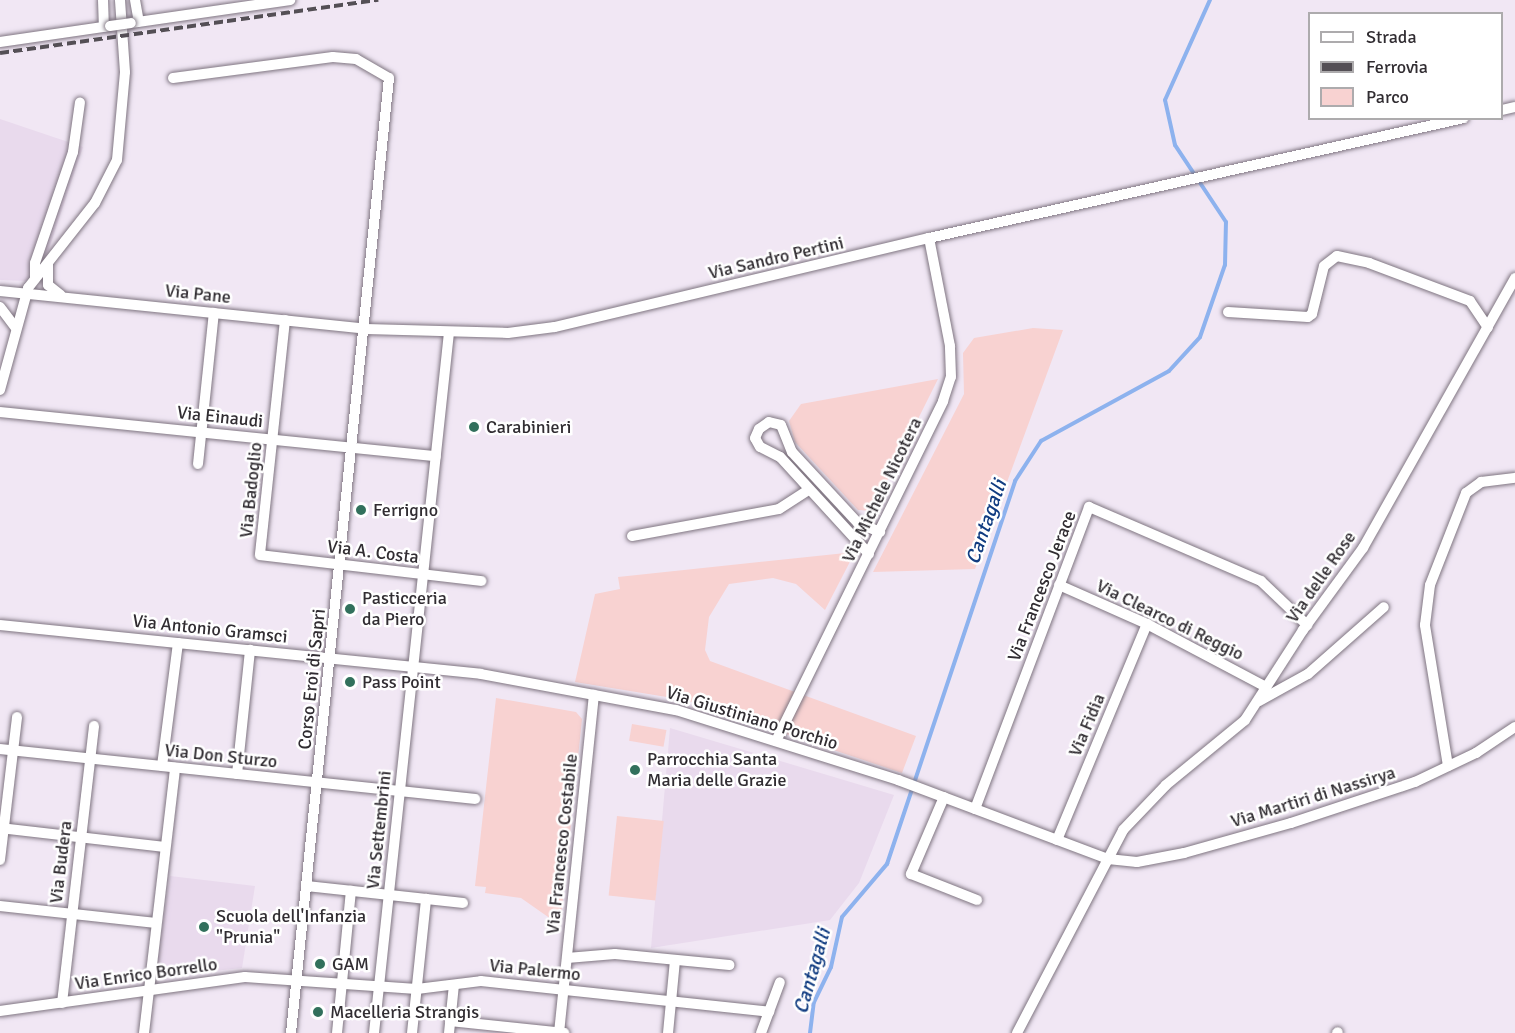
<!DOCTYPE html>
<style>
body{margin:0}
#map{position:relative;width:1515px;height:1033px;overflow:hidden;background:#f1e7f4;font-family:Signika,sans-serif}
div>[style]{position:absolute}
.built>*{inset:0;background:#e9daed}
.green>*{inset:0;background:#f8d2d1;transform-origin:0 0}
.stream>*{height:4px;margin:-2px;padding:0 2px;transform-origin:2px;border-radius:2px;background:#8db2ee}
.roads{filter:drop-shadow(0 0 2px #7f7581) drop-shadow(0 0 2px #7f7581)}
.street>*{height:10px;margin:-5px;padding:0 5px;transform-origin:5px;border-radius:5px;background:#fff}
.rail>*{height:4px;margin-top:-2px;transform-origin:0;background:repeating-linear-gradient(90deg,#544f55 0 9px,transparent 0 13.5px)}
.bridges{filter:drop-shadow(0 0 2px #7f7581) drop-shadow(0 0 2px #7f7581)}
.street-bridge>*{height:10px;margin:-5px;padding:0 5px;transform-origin:5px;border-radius:5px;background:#fff}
.dots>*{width:16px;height:16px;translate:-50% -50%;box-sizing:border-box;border:3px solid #fff;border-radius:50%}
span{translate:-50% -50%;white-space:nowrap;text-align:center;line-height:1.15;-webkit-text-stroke:5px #fff;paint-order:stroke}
.street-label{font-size:18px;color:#312d32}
.poi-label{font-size:18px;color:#312d32}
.left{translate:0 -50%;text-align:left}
.water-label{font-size:20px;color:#113c81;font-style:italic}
.legend{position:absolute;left:1308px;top:12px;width:195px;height:108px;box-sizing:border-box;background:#fff;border:2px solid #adabad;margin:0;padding:8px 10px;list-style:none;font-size:18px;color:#312d32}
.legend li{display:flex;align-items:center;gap:12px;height:30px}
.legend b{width:30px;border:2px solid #adabad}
</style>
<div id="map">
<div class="built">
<div style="clip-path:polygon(0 119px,83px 147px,47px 255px,28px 281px,0 280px)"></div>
<div style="clip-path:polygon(670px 728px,894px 795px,859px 883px,830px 920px,651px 948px)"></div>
<div style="clip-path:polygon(170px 876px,255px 886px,242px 968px,155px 977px)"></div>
</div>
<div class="green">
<div style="clip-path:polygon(1033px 328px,1063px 330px,975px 569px,873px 572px,964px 394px,963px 353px,974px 338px)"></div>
<div style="clip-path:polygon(938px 379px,872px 511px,858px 510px,795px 442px,789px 421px,801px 404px)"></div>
<div style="clip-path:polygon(855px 552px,825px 610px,796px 584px,773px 578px,729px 584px,709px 617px,705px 650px,710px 661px,916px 736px,902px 773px,685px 700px,575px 682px,595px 594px,620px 589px,618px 577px)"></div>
<div style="clip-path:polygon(496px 698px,576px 712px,582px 719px,561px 919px,551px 919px,521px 898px,485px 893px,486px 887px,475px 886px)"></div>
<div style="left:632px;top:724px;width:35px;height:17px;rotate:10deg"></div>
<div style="left:617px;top:816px;width:47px;height:80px;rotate:6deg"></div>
</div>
<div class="stream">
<div style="left:810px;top:1033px;width:31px;rotate:-83deg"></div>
<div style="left:814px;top:1002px;width:39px;rotate:-64deg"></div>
<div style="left:831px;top:967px;width:51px;rotate:-77.6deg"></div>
<div style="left:842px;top:917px;width:70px;rotate:-49.7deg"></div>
<div style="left:887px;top:864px;width:404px;rotate:-71.5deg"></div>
<div style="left:1015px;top:481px;width:48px;rotate:-57deg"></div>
<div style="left:1041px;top:441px;width:146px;rotate:-28.7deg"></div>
<div style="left:1169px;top:371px;width:46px;rotate:-47.6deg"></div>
<div style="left:1200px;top:337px;width:76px;rotate:-70.9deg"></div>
<div style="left:1225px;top:265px;width:43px;rotate:-88.7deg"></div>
<div style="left:1226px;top:222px;width:92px;rotate:-123.5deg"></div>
<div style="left:1175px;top:145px;width:46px;rotate:-102.5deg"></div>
<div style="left:1165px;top:100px;width:110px;rotate:-65.8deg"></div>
</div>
<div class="roads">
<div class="street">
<div style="left:103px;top:0;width:27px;rotate:88deg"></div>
<div style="left:135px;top:0;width:22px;rotate:80deg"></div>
<div style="left:131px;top:23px;width:161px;rotate:-8.2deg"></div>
<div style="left:0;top:42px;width:111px;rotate:-8.3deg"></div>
<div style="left:173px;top:78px;width:161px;rotate:-7.5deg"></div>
<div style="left:333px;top:57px;width:23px;rotate:5deg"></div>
<div style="left:356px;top:59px;width:38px;rotate:30deg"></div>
<div style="left:389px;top:78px;width:960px;rotate:95.86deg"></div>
<div style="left:1502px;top:110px;width:13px;rotate:-13deg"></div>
<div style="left:48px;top:264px;width:21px;rotate:90deg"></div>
<div style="left:48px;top:285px;width:16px;rotate:38deg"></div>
<div style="left:35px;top:278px;width:15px;rotate:-90deg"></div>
<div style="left:35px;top:263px;width:117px;rotate:-71.1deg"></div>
<div style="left:73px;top:152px;width:50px;rotate:-82deg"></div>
<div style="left:0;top:291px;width:368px;rotate:5.9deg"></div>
<div style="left:366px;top:329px;width:142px;rotate:1.6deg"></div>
<div style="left:508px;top:333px;width:47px;rotate:-7.3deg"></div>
<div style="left:555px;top:327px;width:384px;rotate:-13.4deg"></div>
<div style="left:929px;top:238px;width:548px;rotate:-12.64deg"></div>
<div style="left:0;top:307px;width:26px;rotate:53deg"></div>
<div style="left:1228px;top:312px;width:80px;rotate:3.6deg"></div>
<div style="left:1308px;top:317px;width:5px;rotate:-37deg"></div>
<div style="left:1312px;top:314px;width:49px;rotate:-76deg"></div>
<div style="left:1324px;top:266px;width:16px;rotate:-38deg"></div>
<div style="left:1337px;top:256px;width:33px;rotate:12deg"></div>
<div style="left:1369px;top:263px;width:108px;rotate:20.6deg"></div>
<div style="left:1470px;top:301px;width:32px;rotate:56deg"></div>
<div style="left:285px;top:320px;width:236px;rotate:96.1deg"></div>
<div style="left:260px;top:555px;width:223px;rotate:6.7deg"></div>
<div style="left:0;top:390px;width:106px;rotate:-74.6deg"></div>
<div style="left:28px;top:288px;width:108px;rotate:-51.8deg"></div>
<div style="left:95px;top:203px;width:48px;rotate:-62.9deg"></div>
<div style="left:117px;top:160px;width:88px;rotate:-84.8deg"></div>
<div style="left:125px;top:72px;width:72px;rotate:-94deg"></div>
<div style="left:0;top:412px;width:438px;rotate:5.8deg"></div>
<div style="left:198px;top:464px;width:152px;rotate:-84deg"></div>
<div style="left:632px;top:536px;width:149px;rotate:-10.4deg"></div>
<div style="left:779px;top:509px;width:35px;rotate:-33deg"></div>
<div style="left:869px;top:554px;width:132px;rotate:-132.5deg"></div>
<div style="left:780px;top:457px;width:22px;rotate:-153deg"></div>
<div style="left:760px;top:447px;width:10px;rotate:-119deg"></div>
<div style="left:755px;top:438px;width:10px;rotate:-66deg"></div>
<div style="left:759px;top:429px;width:12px;rotate:-35deg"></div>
<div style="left:769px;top:422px;width:12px;rotate:14deg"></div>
<div style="left:781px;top:425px;width:29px;rotate:68deg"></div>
<div style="left:792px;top:452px;width:97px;rotate:47.1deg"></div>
<div style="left:858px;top:523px;width:24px;rotate:22deg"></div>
<div style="left:1059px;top:585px;width:96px;rotate:23.9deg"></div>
<div style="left:1147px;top:624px;width:135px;rotate:27.9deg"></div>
<div style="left:0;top:625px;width:483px;rotate:5.8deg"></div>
<div style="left:481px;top:674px;width:198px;rotate:10.5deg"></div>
<div style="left:676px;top:710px;width:233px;rotate:17.5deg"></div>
<div style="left:898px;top:780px;width:224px;rotate:20.6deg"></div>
<div style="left:1108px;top:859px;width:29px;rotate:6deg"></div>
<div style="left:1137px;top:862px;width:48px;rotate:-10.8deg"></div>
<div style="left:1184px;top:853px;width:111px;rotate:-15.7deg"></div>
<div style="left:1291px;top:823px;width:131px;rotate:-18.3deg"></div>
<div style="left:1415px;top:782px;width:68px;rotate:-25.4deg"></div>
<div style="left:1476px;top:753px;width:47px;rotate:-33.7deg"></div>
<div style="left:1259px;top:701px;width:56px;rotate:-28.9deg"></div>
<div style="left:1308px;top:674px;width:101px;rotate:-41.4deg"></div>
<div style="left:776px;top:741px;width:379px;rotate:-63.8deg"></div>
<div style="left:943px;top:401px;width:25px;rotate:-72deg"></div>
<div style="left:951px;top:377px;width:31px;rotate:-92deg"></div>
<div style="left:950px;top:346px;width:110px;rotate:-101deg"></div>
<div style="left:0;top:749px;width:478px;rotate:6deg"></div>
<div style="left:162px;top:766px;width:124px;rotate:-82.6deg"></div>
<div style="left:1448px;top:766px;width:143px;rotate:-99.3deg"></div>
<div style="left:1425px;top:625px;width:40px;rotate:-82.9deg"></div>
<div style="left:1430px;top:585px;width:99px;rotate:-68.6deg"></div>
<div style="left:1466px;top:493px;width:19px;rotate:-36deg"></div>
<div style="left:1481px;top:482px;width:34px;rotate:-7deg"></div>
<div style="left:237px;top:774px;width:125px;rotate:-84deg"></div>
<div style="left:944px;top:797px;width:84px;rotate:113.2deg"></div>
<div style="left:911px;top:874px;width:71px;rotate:21.5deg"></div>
<div style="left:975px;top:809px;width:323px;rotate:-69.3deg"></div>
<div style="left:1089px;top:507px;width:187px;rotate:23.3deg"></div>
<div style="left:1261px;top:581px;width:64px;rotate:43.7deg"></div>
<div style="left:0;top:828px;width:166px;rotate:6.6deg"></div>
<div style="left:1057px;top:840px;width:234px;rotate:-67.4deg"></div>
<div style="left:0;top:860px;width:144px;rotate:-83.2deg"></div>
<div style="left:307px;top:886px;width:157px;rotate:6.2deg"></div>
<div style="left:0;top:906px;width:157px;rotate:6.2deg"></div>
<div style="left:567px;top:958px;width:48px;rotate:-4.8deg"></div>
<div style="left:615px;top:954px;width:115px;rotate:5.5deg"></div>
<div style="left:62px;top:1003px;width:279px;rotate:-83.4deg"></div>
<div style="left:0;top:1011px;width:247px;rotate:-7.9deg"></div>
<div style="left:245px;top:977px;width:172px;rotate:4deg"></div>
<div style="left:417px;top:989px;width:64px;rotate:-7.1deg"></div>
<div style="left:481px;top:981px;width:290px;rotate:6.1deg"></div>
<div style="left:450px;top:1021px;width:115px;rotate:6deg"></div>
<div style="left:144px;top:1033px;width:267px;rotate:-83.3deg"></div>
<div style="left:337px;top:1033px;width:143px;rotate:-84.4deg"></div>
<div style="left:374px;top:1033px;width:705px;rotate:-83.89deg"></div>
<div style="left:412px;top:1033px;width:135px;rotate:-84deg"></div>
<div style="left:449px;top:1033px;width:48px;rotate:-84.1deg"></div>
<div style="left:559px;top:1033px;width:340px;rotate:-84.1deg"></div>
<div style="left:668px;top:1033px;width:73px;rotate:-84.5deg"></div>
<div style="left:761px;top:1033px;width:54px;rotate:-69.6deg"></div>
<div style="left:1017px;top:1033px;width:229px;rotate:-62.4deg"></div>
<div style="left:1123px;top:830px;width:62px;rotate:-46.3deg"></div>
<div style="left:1166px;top:785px;width:102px;rotate:-39.4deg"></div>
<div style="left:1245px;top:720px;width:107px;rotate:-57.2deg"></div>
<div style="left:1303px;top:630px;width:102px;rotate:-53.8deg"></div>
<div style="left:1363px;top:548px;width:310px;rotate:-60.6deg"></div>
<div style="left:1337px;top:1033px;width:1px;rotate:-45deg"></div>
</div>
</div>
<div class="rail">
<div style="left:0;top:53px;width:382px;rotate:-8deg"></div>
</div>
<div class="bridges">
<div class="street-bridge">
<div style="left:110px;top:26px;width:21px;rotate:-8deg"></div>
</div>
</div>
<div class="dots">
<div style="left:474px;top:427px;background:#32705c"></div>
<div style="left:361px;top:510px;background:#32705c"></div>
<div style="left:350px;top:609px;background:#32705c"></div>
<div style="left:350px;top:682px;background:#32705c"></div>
<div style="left:635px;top:770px;background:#32705c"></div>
<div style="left:204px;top:927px;background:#32705c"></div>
<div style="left:320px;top:964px;background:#32705c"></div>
<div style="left:318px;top:1012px;background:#32705c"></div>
</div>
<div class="street-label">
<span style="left:776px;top:258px;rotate:-13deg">Via Sandro Pertini</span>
<span style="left:198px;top:294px;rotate:6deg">Via Pane</span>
<span style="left:220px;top:417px;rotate:6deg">Via Einaudi</span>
<span style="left:251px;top:490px;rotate:-84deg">Via Badoglio</span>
<span style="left:882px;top:490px;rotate:-64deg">Via Michele Nicotera</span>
<span style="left:373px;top:552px;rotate:7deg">Via A. Costa</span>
<span style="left:1321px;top:577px;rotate:-55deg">Via delle Rose</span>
<span style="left:1042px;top:586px;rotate:-69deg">Via Francesco Jerace</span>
<span style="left:1170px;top:620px;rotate:26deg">Via Clearco di Reggio</span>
<span style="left:210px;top:629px;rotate:6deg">Via Antonio Gramsci</span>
<span style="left:312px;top:679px;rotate:-84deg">Corso Eroi di Sapri</span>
<span style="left:752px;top:718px;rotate:17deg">Via Giustiniano Porchio</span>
<span style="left:1087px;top:725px;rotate:-67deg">Via Fidia</span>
<span style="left:221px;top:756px;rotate:6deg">Via Don Sturzo</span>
<span style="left:1313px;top:797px;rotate:-17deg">Via Martiri di Nassirya</span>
<span style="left:379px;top:830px;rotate:-84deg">Via Settembrini</span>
<span style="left:562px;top:844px;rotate:-84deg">Via Francesco Costabile</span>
<span style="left:61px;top:862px;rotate:-83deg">Via Budera</span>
<span style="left:535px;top:970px;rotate:6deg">Via Palermo</span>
<span style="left:146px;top:974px;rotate:-8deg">Via Enrico Borrello</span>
</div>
<div class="poi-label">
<span class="left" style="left:486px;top:427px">Carabinieri</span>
<span class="left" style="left:373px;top:510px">Ferrigno</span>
<span class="left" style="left:362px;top:609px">Pasticceria<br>da Piero</span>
<span class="left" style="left:362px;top:682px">Pass Point</span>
<span class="left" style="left:647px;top:770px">Parrocchia Santa<br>Maria delle Grazie</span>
<span class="left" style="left:216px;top:927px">Scuola dell'Infanzia<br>"Prunia"</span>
<span class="left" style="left:332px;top:964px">GAM</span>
<span class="left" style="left:330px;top:1012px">Macelleria Strangis</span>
</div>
<div class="water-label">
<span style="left:986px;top:522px;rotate:-71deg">Cantagalli</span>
<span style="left:812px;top:971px;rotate:-74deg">Cantagalli</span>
</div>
<ul class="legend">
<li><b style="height:8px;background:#fff"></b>Strada</li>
<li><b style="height:8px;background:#544f55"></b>Ferrovia</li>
<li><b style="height:16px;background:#f8d2d1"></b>Parco</li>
</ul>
</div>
